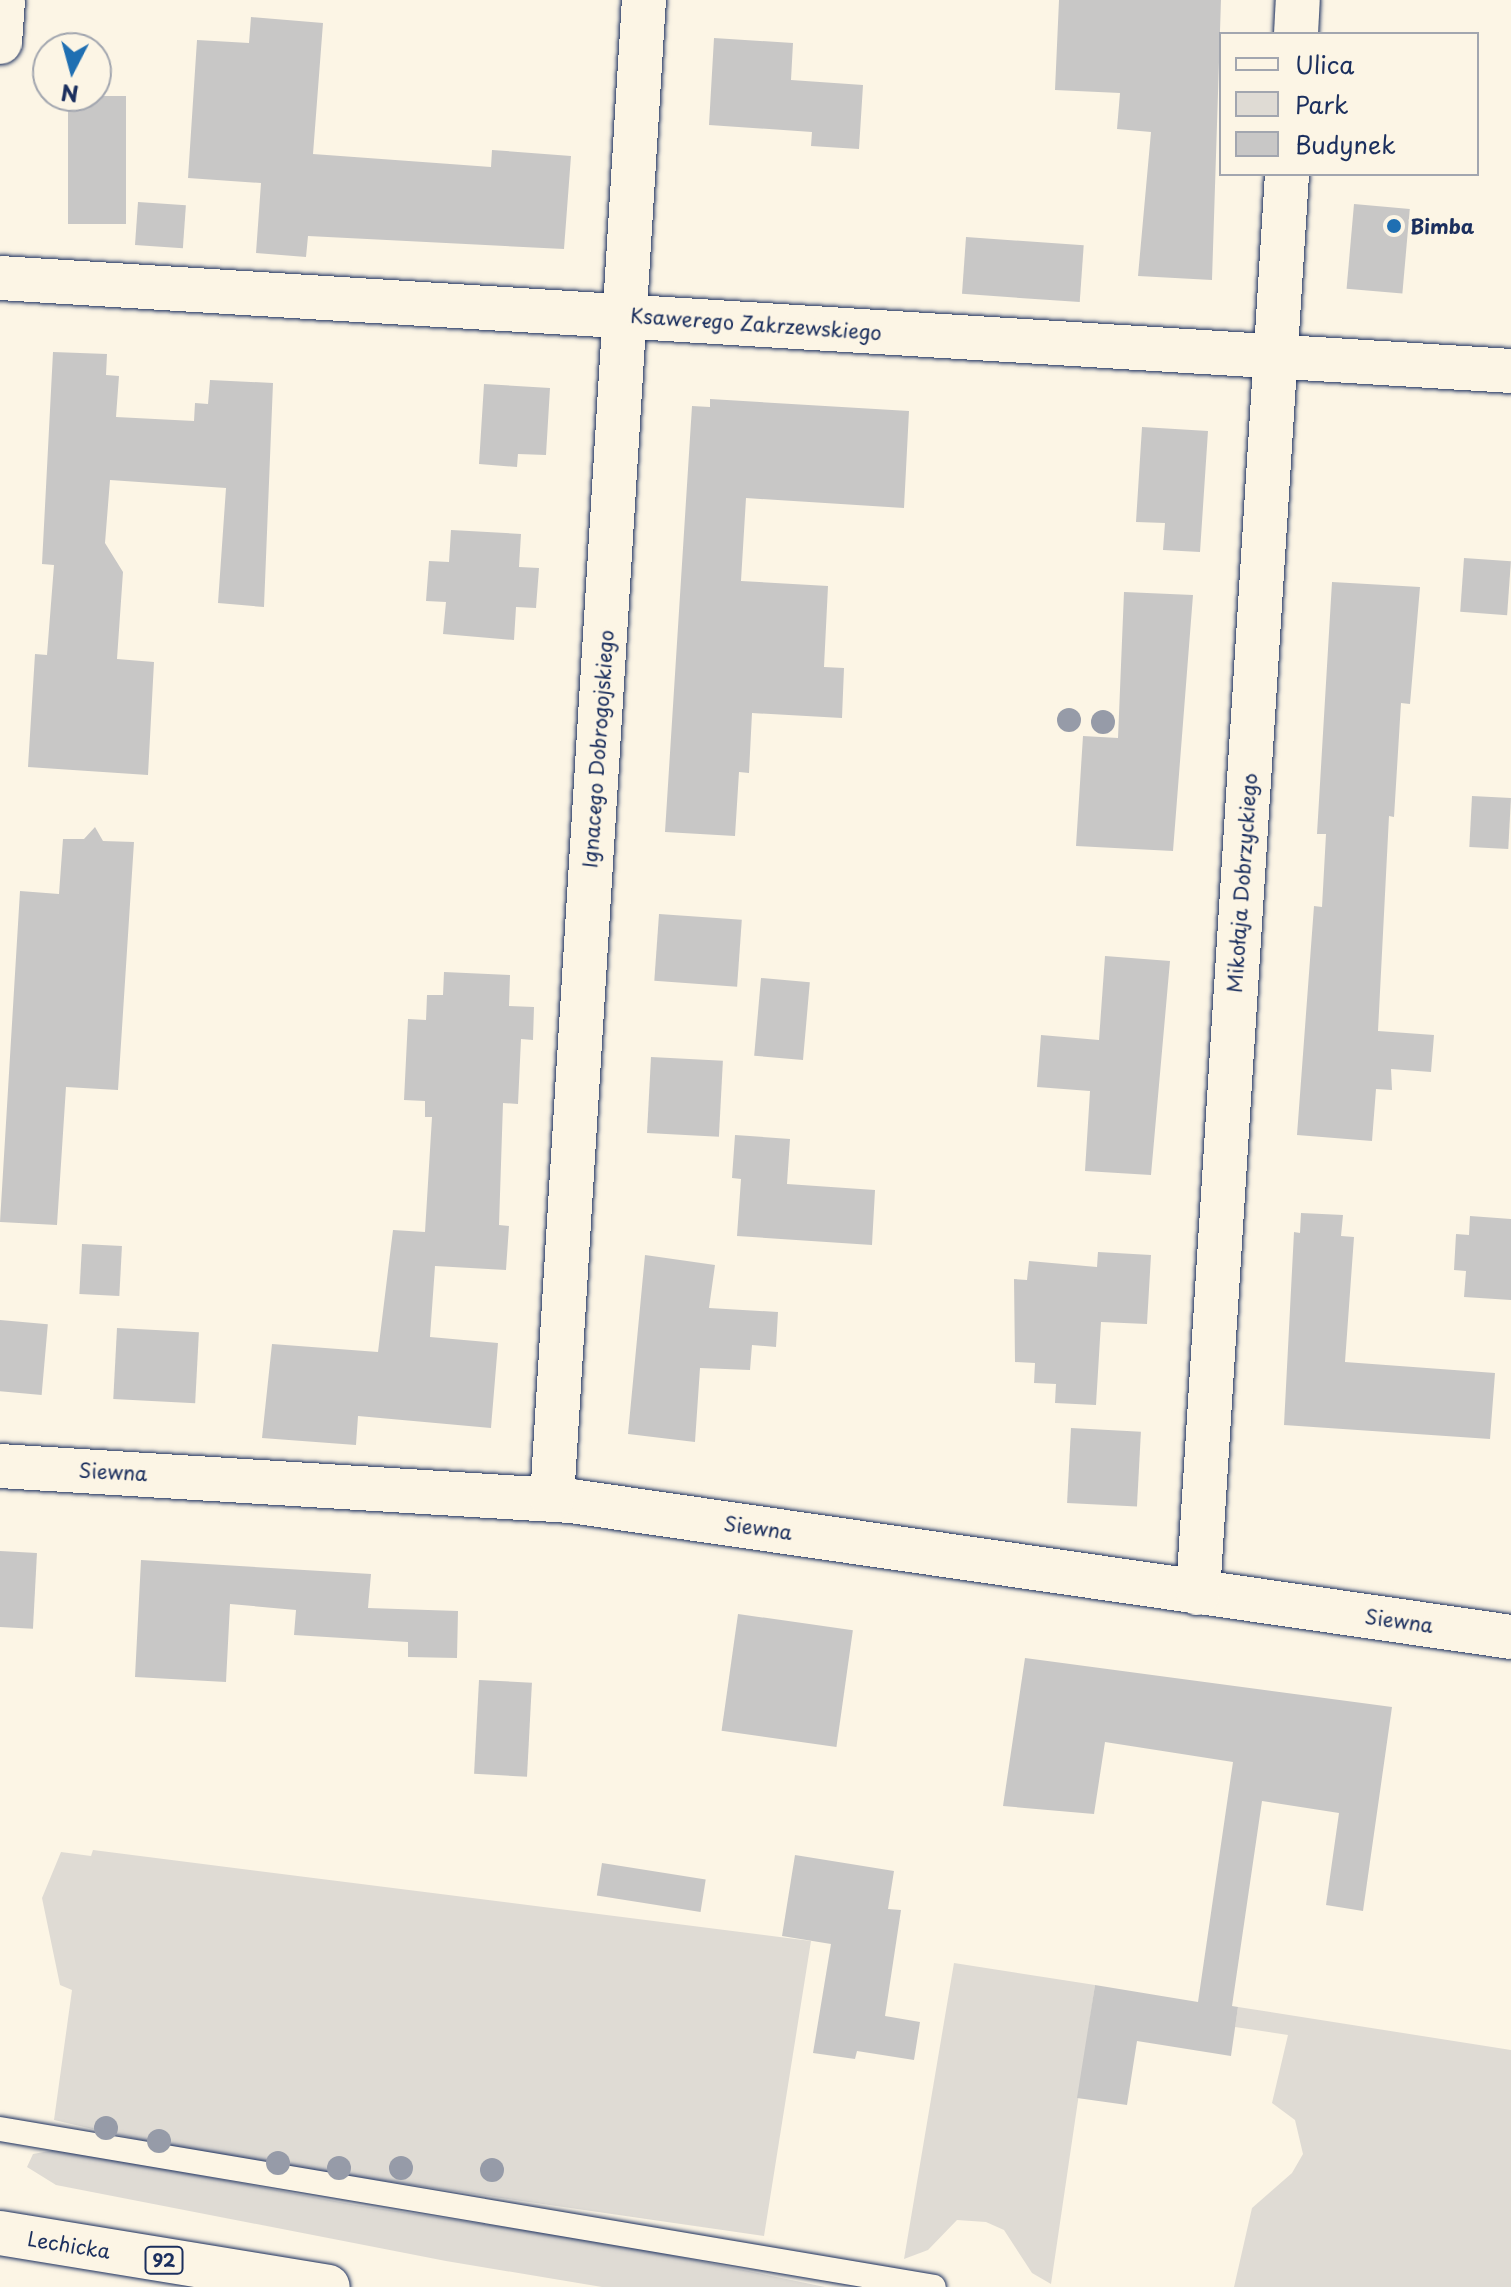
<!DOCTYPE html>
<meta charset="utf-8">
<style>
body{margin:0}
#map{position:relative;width:1511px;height:2287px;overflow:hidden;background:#fcf5e5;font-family:"Playpen Sans",sans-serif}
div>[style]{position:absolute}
.green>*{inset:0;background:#dfdbd4}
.building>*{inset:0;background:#c8c7c6;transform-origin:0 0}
.roads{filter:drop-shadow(0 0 2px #1b2f5e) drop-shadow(0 0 2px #1b2f5e)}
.service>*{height:24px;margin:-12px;padding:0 12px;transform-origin:12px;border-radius:12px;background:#fcf5e5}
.minor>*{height:44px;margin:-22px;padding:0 22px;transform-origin:22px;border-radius:22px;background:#fcf5e5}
.primary>*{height:44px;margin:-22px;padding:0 22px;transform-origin:22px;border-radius:22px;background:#fcf5e5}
.trees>*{width:24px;height:24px;margin:-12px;border-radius:50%;background:#969ba8}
.dots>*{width:22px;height:22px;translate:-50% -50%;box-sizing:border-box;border:4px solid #fcf5e5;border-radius:50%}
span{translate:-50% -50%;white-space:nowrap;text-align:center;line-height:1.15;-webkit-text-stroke:6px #fcf5e5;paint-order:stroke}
.shield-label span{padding:2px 6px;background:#fcf5e5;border:2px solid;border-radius:6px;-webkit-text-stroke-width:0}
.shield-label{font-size:18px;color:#1b2f5e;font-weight:700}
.poi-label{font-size:20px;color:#1b2f5e;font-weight:700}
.left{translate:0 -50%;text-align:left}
.street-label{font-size:20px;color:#1b2f5e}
.legend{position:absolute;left:1219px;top:32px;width:260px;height:144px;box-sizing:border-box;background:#fcf5e5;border:2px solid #a2a6af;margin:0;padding:10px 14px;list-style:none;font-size:24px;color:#1b2f5e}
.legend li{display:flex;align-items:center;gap:16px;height:40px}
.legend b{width:40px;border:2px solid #a2a6af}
.north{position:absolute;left:32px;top:32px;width:80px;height:80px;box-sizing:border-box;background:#fcf5e5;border:2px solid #a2a6af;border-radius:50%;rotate:186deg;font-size:22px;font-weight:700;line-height:32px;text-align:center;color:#1b2f5e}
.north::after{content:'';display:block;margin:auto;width:28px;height:36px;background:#1f6fb2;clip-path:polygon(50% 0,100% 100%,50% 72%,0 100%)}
</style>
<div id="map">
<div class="green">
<div style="clip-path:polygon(93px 1850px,811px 1941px,764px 2236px,205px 2155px,54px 2120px,72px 1990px,60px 1985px,42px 1898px,61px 1852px,91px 1856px)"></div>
<div style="clip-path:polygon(954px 1963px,1095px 1985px,1051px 2284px,1032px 2273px,1004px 2230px,986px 2222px,957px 2220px,928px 2250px,904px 2259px)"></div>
<div style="clip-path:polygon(1238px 2007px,1511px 2050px,1511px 2287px,1234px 2287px,1252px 2208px,1292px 2173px,1303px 2154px,1295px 2120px,1272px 2103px,1288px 2035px,1235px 2027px)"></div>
<div style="clip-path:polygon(60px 2149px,356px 2205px,618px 2244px,825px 2287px,602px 2287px,446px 2261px,56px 2185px,27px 2167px,33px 2154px)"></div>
</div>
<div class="building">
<div style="clip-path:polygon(1059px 0,1221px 0,1212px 280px,1138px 276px,1151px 132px,1117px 129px,1120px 93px,1055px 90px)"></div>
<div style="clip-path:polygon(251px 17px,323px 23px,313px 154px,491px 167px,492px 150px,571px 156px,564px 249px,308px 236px,306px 257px,256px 253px,261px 183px,188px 178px,197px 40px,249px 43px)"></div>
<div style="clip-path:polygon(714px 38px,793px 43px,791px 80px,863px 85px,859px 149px,811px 146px,812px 132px,709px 125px)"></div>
<div style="left:68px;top:96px;width:58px;height:128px"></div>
<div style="left:138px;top:202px;width:48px;height:43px;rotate:4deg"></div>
<div style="left:1354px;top:204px;width:56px;height:85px;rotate:5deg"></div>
<div style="left:966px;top:237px;width:118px;height:57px;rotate:4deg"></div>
<div style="clip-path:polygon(53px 352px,107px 354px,106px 375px,119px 376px,116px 417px,194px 421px,195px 403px,208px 404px,210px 380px,273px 383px,264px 607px,218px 603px,226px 488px,110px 480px,105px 543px,123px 572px,117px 659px,154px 662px,148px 775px,28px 767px,35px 654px,47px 655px,54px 565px,42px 564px)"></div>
<div style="clip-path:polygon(484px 384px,550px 388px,546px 455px,518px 454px,517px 467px,479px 464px)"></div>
<div style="clip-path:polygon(710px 399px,909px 411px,904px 508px,746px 498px,741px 581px,828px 586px,824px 667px,844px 668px,842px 718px,752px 713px,749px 773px,739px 772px,735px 836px,665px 832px,692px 406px,710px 407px)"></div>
<div style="clip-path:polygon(1142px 427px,1208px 431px,1200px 552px,1163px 550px,1165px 523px,1136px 522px)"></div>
<div style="clip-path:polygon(451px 530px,521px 534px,519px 567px,539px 568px,536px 608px,516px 607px,514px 640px,443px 634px,446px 602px,426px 601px,429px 561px,449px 562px)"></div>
<div style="left:1464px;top:558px;width:47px;height:54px;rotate:4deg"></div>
<div style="clip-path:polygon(1332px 582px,1420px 587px,1410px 704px,1401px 703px,1394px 817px,1389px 816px,1378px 1031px,1434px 1035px,1431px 1072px,1391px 1069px,1392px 1090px,1376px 1089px,1372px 1141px,1297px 1135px,1314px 906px,1322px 907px,1326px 834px,1317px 834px)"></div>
<div style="clip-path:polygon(1124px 592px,1193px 595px,1173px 851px,1076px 846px,1083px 736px,1118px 738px)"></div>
<div style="left:1472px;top:796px;width:39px;height:51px;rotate:3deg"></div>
<div style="clip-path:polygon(95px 827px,103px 841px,134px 842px,118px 1090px,66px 1087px,57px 1225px,0 1222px,20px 891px,59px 894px,63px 839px,84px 839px)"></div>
<div style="left:659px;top:914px;width:83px;height:67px;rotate:4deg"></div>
<div style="clip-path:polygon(1105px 956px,1170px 961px,1151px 1175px,1085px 1171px,1090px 1091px,1037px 1087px,1041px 1035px,1099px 1040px)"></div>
<div style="clip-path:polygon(444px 972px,510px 975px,509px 1006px,534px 1007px,533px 1040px,521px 1039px,518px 1104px,503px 1103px,499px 1225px,509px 1226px,506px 1270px,435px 1266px,430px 1337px,498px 1343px,491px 1428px,358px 1416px,356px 1445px,262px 1438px,272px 1344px,378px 1352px,393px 1230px,425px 1232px,432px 1117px,425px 1117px,425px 1101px,404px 1100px,408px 1019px,426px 1020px,427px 995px,443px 995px)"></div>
<div style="left:761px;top:978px;width:49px;height:78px;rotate:5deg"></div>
<div style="left:651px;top:1057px;width:72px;height:76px;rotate:3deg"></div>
<div style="clip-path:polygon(735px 1135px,790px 1139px,787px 1184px,875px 1190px,872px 1245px,737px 1236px,741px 1179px,732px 1178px)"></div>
<div style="clip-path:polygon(1301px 1213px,1343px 1215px,1341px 1236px,1354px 1237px,1345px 1362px,1495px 1373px,1490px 1439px,1284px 1425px,1294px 1232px,1300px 1233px)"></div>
<div style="clip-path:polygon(1470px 1216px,1511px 1219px,1511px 1300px,1464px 1297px,1466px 1271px,1454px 1270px,1456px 1234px,1469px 1235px)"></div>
<div style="left:82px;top:1244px;width:40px;height:50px;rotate:3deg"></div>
<div style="clip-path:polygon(1098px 1252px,1151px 1255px,1147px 1324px,1101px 1322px,1096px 1405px,1055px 1403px,1056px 1384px,1034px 1383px,1035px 1363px,1015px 1362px,1014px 1279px,1027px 1280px,1029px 1261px,1097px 1267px)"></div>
<div style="clip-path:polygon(645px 1255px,715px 1265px,709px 1308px,778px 1312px,776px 1347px,752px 1345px,750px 1370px,700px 1368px,695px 1442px,628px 1434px)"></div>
<div style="left:0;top:1320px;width:48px;height:71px;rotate:5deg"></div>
<div style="left:117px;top:1328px;width:82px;height:71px;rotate:3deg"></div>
<div style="left:1071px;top:1428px;width:70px;height:75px;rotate:3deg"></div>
<div style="left:0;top:1551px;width:37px;height:76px;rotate:3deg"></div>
<div style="clip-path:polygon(141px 1560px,371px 1574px,368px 1608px,458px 1611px,457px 1658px,408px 1657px,408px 1642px,294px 1635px,296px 1610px,230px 1604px,226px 1682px,135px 1677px)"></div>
<div style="left:738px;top:1614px;width:116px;height:118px;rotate:8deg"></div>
<div style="clip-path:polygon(1025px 1658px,1392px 1707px,1363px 1911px,1326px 1905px,1339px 1813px,1262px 1801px,1232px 2006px,1238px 2007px,1231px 2056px,1137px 2041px,1127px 2105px,1077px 2098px,1095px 1985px,1198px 2002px,1233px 1762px,1105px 1742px,1094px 1814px,1003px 1806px)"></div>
<div style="left:479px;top:1680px;width:53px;height:94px;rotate:3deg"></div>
<div style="clip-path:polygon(795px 1855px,894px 1871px,888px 1909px,901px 1910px,885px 2016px,920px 2022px,914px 2060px,857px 2051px,855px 2059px,813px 2053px,831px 1944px,782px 1936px)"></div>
<div style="left:602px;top:1863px;width:105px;height:33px;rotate:9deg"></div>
</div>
<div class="roads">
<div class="service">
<div style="left:0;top:2129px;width:947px;rotate:9.6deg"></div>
</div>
<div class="minor">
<div style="left:1296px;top:34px;width:34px;rotate:-87deg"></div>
<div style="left:0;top:42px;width:42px;rotate:-85.9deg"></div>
<div style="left:0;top:278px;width:1514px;rotate:3.52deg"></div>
<div style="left:0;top:1466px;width:572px;rotate:3.51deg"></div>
<div style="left:571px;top:1501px;width:950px;rotate:8.23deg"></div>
<div style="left:552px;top:1499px;width:1502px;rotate:-86.49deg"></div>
<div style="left:1198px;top:1593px;width:1422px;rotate:-86.41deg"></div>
</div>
<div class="primary">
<div style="left:0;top:2233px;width:332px;rotate:9.3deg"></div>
</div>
</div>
<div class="trees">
<div style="left:1069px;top:720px"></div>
<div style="left:1103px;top:722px"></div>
<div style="left:106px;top:2128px"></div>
<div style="left:159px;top:2141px"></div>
<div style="left:278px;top:2163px"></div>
<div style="left:339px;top:2168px"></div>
<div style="left:401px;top:2168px"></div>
<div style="left:492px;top:2170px"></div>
</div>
<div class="dots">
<div style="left:1394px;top:226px;background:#1f6fb2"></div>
</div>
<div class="shield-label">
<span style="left:164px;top:2260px">92</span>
</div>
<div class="poi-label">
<span class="left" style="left:1410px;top:226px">Bimba</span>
</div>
<div class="street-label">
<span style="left:756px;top:324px;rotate:4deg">Ksawerego Zakrzewskiego</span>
<span style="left:598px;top:749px;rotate:-86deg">Ignacego Dobrogojskiego</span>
<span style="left:1242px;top:883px;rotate:-86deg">Mikołaja Dobrzyckiego</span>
<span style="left:113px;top:1472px;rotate:3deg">Siewna</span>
<span style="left:758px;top:1528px;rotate:8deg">Siewna</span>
<span style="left:1399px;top:1621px;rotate:8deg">Siewna</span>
<span style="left:69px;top:2245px;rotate:9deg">Lechicka</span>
</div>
<ul class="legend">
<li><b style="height:10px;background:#fcf5e5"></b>Ulica</li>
<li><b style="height:22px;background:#dfdbd4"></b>Park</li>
<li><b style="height:22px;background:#c8c7c6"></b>Budynek</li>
</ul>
<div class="north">N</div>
</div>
